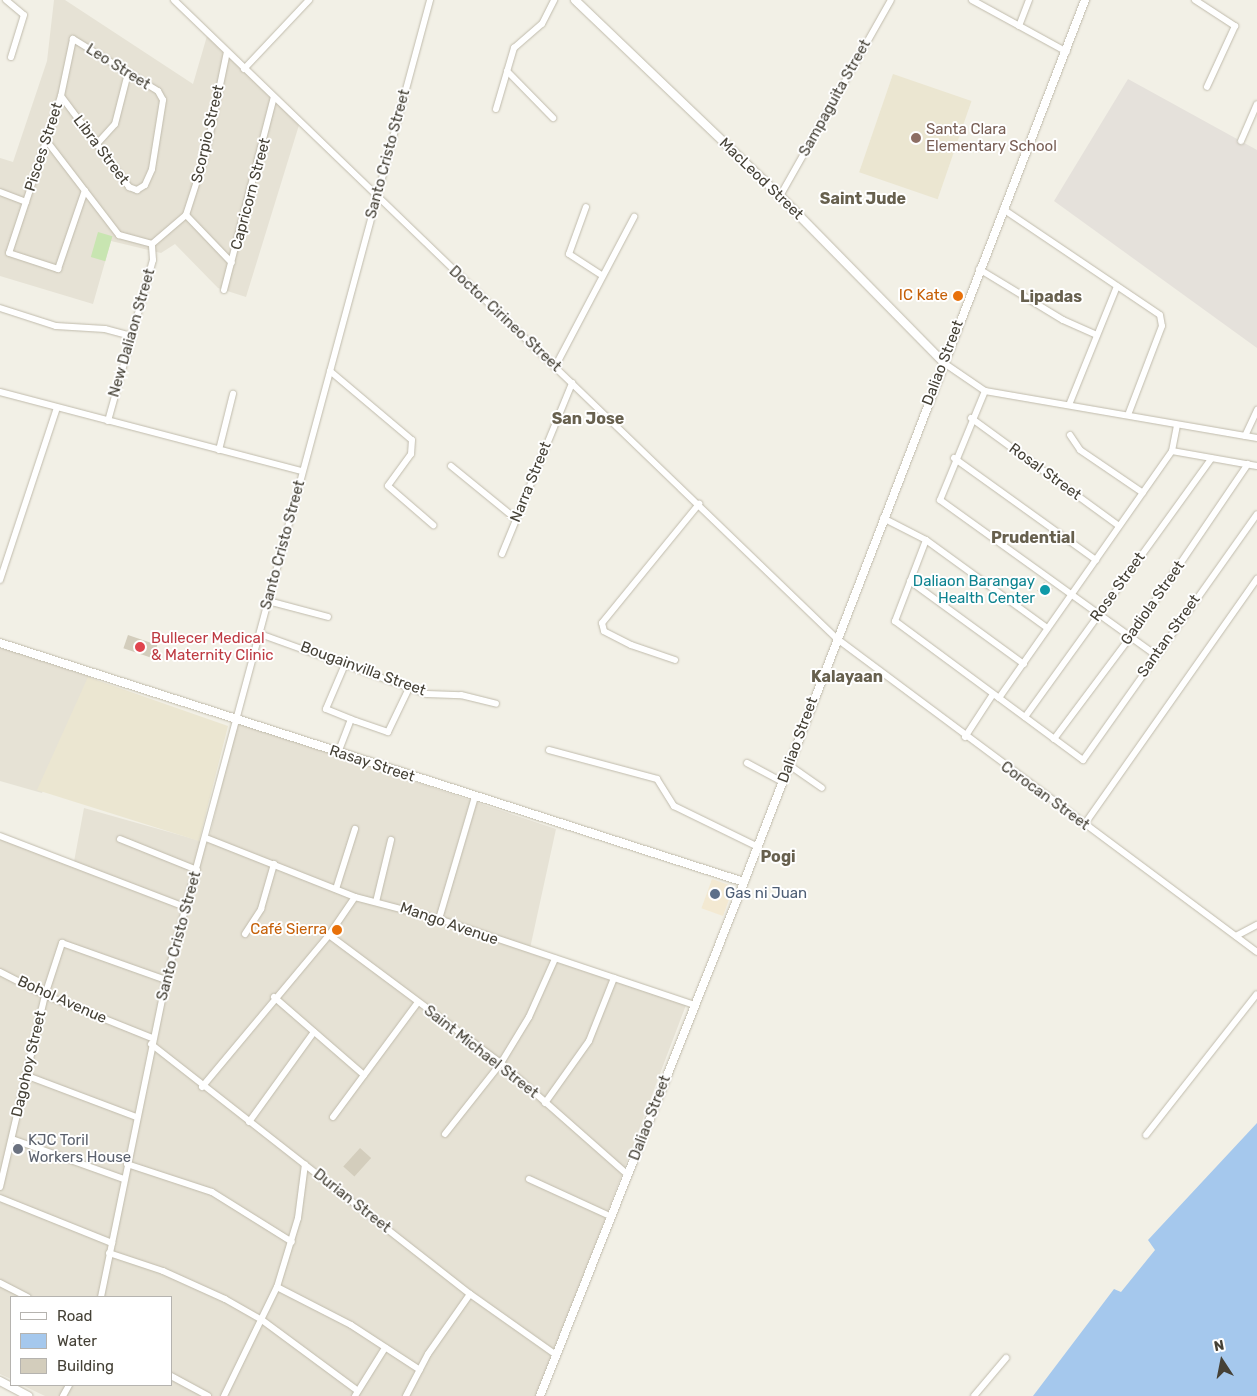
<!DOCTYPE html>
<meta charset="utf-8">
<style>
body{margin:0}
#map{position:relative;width:1257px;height:1396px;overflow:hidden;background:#f2f0e6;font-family:Rubik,sans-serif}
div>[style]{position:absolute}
.residential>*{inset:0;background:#e6e2d5}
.commercial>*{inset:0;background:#f3e9d2;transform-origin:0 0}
.industrial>*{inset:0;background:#e5e1db}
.education>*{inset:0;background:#ebe6d1;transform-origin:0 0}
.green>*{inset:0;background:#c8e5b1;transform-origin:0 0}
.water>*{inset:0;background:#a5c8ed}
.building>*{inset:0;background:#d3cdbc;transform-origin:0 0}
.roads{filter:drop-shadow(0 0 1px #c0bbac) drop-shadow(0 0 1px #c0bbac)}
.minor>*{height:6px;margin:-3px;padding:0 3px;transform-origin:3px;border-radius:3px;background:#fff}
.tertiary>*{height:8px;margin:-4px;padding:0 4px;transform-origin:4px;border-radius:4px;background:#fff}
.dots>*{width:14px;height:14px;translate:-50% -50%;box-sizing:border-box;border:2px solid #fff;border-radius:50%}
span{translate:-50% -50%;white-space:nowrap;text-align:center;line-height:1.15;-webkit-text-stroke:4px #fff;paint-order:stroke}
.street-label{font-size:15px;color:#454136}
.education-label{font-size:15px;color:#785e54}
.left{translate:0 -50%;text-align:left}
.food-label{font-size:15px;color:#c56008}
.right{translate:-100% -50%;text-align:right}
.culture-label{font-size:15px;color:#0d838f}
.health-label{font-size:15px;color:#be3a42}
.service-label{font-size:15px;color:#4e5e75}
.worship-label{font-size:15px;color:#5b616d}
.neighbourhood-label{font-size:16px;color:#67604e;font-weight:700}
.legend{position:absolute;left:10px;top:1296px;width:162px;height:90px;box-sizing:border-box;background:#fff;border:1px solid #b5b3af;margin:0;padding:6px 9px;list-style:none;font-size:15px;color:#454136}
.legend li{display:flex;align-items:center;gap:10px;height:25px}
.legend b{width:25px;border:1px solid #b5b3af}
.north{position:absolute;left:1197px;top:1336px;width:50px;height:50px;-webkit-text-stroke:4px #fff;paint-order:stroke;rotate:349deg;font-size:14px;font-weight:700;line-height:20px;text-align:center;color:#454136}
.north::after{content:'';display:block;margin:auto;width:18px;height:22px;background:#454136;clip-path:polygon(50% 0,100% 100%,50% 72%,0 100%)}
</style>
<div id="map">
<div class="residential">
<div style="clip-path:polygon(54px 0,65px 0,193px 84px,207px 36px,299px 125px,246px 297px,218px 288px,175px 244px,161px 253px,111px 241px,93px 304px,0 276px,0 158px,13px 162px,47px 61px)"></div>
<div style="clip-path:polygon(0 647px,91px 677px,42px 793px,0 781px)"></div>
<div style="clip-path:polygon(237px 722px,556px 829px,529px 953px,686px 1005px,538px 1396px,45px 1396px,22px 1385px,171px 1385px,171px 1297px,11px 1297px,11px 1379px,0 1374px,0 839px,73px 867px,84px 808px,208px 843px)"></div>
</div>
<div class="commercial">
<div style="left:712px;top:879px;width:23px;height:31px;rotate:20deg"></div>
</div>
<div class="industrial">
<div style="clip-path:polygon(1128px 79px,1257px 150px,1257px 348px,1054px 201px)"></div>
</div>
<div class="education">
<div style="left:893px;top:74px;width:83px;height:104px;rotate:19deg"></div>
<div style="clip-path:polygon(88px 677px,228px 726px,199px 841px,37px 790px)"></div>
</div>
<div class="green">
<div style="left:98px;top:232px;width:15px;height:26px;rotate:16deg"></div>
</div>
<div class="water">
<div style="clip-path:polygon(1257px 1123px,1257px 1396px,1033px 1396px,1114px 1289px,1121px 1292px,1155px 1250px,1148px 1240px)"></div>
</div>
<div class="building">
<div style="left:1044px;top:582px;width:11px;height:11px;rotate:38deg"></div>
<div style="left:128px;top:635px;width:31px;height:14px;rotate:19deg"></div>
<div style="left:360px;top:1148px;width:15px;height:25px;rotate:42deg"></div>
</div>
<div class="roads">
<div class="minor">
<div style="left:6px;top:0;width:23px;rotate:40deg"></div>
<div style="left:24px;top:15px;width:44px;rotate:107.2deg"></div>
<div style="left:174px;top:0;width:919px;rotate:43.94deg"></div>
<div style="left:836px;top:638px;width:525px;rotate:36.72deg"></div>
<div style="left:972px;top:0;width:108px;rotate:28.7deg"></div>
<div style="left:1195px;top:0;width:48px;rotate:33deg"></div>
<div style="left:1235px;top:26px;width:67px;rotate:114.7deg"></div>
<div style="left:1019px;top:26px;width:28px;rotate:-69deg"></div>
<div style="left:244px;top:69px;width:95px;rotate:-46.7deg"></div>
<div style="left:507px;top:71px;width:66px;rotate:45.6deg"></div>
<div style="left:61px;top:96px;width:114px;rotate:53.2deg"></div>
<div style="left:129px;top:187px;width:9px;rotate:21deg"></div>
<div style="left:137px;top:190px;width:9px;rotate:-32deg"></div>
<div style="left:145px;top:185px;width:17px;rotate:-66deg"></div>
<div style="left:152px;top:169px;width:70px;rotate:-80.9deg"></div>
<div style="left:163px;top:100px;width:10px;rotate:-119deg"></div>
<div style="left:158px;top:91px;width:100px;rotate:-148.5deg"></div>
<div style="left:73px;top:39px;width:58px;rotate:101.9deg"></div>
<div style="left:61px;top:96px;width:165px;rotate:108.3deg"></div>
<div style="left:9px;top:253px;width:52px;rotate:18.1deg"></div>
<div style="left:58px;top:269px;width:83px;rotate:-71.1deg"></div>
<div style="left:496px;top:109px;width:64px;rotate:-73.6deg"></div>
<div style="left:514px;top:48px;width:37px;rotate:-41deg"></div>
<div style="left:542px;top:24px;width:27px;rotate:-63deg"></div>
<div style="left:46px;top:140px;width:120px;rotate:52.5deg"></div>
<div style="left:119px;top:235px;width:34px;rotate:15deg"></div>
<div style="left:1241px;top:141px;width:40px;rotate:-66.6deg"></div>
<div style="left:96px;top:145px;width:28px;rotate:-48deg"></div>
<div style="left:115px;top:124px;width:53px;rotate:-75.7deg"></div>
<div style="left:0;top:192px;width:28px;rotate:21deg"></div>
<div style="left:780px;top:196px;width:225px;rotate:-60.5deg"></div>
<div style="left:586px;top:207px;width:50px;rotate:109.9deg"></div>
<div style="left:569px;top:254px;width:40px;rotate:32.9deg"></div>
<div style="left:1003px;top:209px;width:189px;rotate:34deg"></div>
<div style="left:1160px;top:315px;width:11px;rotate:80deg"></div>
<div style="left:1162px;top:326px;width:95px;rotate:110.9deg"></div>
<div style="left:186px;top:215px;width:66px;rotate:46.2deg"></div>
<div style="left:152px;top:244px;width:45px;rotate:-40.5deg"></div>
<div style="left:186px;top:215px;width:65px;rotate:-72.1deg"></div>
<div style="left:206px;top:153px;width:103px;rotate:-78.3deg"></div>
<div style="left:979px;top:269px;width:98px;rotate:31.3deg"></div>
<div style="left:1063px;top:320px;width:37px;rotate:24deg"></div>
<div style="left:224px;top:290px;width:199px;rotate:-75.5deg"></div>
<div style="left:0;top:308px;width:59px;rotate:17.8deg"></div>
<div style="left:56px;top:326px;width:49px;rotate:3.5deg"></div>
<div style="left:105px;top:329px;width:28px;rotate:15deg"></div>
<div style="left:944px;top:363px;width:50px;rotate:34.3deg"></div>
<div style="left:985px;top:391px;width:276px;rotate:9.8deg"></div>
<div style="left:555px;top:367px;width:170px;rotate:-62.2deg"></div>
<div style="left:330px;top:371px;width:107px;rotate:40.1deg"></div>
<div style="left:412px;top:440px;width:14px;rotate:94deg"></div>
<div style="left:411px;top:454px;width:39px;rotate:126deg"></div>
<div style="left:388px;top:486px;width:60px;rotate:40.9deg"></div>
<div style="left:985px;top:391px;width:118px;rotate:112.4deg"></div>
<div style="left:940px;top:500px;width:266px;rotate:35.7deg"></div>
<div style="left:0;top:392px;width:312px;rotate:14.7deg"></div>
<div style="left:1069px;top:405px;width:128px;rotate:-68deg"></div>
<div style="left:971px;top:418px;width:183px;rotate:36.1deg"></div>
<div style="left:108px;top:421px;width:167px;rotate:-74.4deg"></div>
<div style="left:153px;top:260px;width:16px;rotate:-94deg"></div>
<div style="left:1070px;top:435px;width:18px;rotate:56deg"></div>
<div style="left:1080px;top:450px;width:76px;rotate:34.3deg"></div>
<div style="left:1245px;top:436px;width:29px;rotate:-65deg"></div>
<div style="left:219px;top:450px;width:58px;rotate:-76deg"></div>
<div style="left:1172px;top:451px;width:86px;rotate:10deg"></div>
<div style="left:954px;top:458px;width:175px;rotate:35.7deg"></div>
<div style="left:451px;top:466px;width:84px;rotate:39.2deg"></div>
<div style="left:883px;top:518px;width:48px;rotate:27.1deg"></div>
<div style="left:926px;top:540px;width:150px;rotate:36deg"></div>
<div style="left:926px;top:540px;width:87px;rotate:110.9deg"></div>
<div style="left:895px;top:621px;width:234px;rotate:36.5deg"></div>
<div style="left:1083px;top:760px;width:301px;rotate:-54.7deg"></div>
<div style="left:502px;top:554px;width:185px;rotate:-67.7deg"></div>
<div style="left:0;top:580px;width:181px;rotate:-71.7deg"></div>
<div style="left:910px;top:581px;width:141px;rotate:36.1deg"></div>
<div style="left:268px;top:601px;width:62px;rotate:14.9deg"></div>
<div style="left:260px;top:634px;width:177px;rotate:19.8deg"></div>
<div style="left:427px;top:694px;width:34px;rotate:2deg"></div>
<div style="left:461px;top:695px;width:36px;rotate:14deg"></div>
<div style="left:675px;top:660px;width:46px;rotate:-161.2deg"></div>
<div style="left:631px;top:645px;width:30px;rotate:-153deg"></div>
<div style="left:604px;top:631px;width:8px;rotate:-104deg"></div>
<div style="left:602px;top:623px;width:154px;rotate:-50.8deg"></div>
<div style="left:346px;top:662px;width:51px;rotate:113.1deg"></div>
<div style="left:326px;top:709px;width:32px;rotate:22deg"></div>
<div style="left:356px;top:721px;width:34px;rotate:19deg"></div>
<div style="left:388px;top:732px;width:51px;rotate:-64.4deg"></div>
<div style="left:999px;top:698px;width:302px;rotate:-55deg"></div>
<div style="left:1172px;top:451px;width:26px;rotate:-79deg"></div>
<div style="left:1025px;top:717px;width:319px;rotate:-54.2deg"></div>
<div style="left:965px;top:737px;width:51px;rotate:-56.9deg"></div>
<div style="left:1054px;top:739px;width:129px;rotate:-53.2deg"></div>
<div style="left:1131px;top:636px;width:208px;rotate:-55.8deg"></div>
<div style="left:549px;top:750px;width:112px;rotate:15deg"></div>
<div style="left:657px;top:779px;width:32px;rotate:58deg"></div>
<div style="left:674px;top:806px;width:93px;rotate:26deg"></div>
<div style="left:338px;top:753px;width:36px;rotate:-69deg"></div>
<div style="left:747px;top:763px;width:40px;rotate:28deg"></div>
<div style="left:789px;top:765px;width:40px;rotate:34.9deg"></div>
<div style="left:1084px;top:825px;width:301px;rotate:-54.9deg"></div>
<div style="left:0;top:836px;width:198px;rotate:21deg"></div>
<div style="left:206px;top:838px;width:160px;rotate:21.6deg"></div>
<div style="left:355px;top:897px;width:87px;rotate:14.7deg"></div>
<div style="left:439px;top:919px;width:270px;rotate:18.6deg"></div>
<div style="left:120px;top:839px;width:83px;rotate:21.9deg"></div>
<div style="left:336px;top:889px;width:63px;rotate:-72.4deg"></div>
<div style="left:376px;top:902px;width:64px;rotate:-76.4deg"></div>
<div style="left:439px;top:919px;width:127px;rotate:-73.6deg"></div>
<div style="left:245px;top:934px;width:30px;rotate:-57deg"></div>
<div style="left:261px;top:909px;width:47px;rotate:-73.9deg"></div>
<div style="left:329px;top:935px;width:214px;rotate:36.7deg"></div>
<div style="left:501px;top:1063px;width:169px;rotate:41.4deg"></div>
<div style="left:1236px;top:936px;width:24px;rotate:-28deg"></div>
<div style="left:0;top:972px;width:51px;rotate:27.1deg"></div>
<div style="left:45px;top:995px;width:115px;rotate:21.9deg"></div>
<div style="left:274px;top:997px;width:119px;rotate:40.9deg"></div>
<div style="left:151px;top:1044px;width:405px;rotate:38.1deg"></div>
<div style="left:470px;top:1294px;width:105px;rotate:35.3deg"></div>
<div style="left:25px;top:1075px;width:119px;rotate:20.7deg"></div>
<div style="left:202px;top:1087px;width:198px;rotate:-50.1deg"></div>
<div style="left:329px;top:935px;width:46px;rotate:-55.6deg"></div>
<div style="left:545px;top:1103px;width:76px;rotate:-54.6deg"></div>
<div style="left:589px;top:1041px;width:68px;rotate:-68.4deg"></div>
<div style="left:333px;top:1117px;width:143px;rotate:-53.5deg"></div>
<div style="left:249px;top:1122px;width:111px;rotate:-54.2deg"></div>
<div style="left:445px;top:1134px;width:90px;rotate:-51.7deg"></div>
<div style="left:501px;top:1063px;width:54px;rotate:-58.7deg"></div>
<div style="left:529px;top:1017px;width:64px;rotate:-65.9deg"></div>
<div style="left:1146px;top:1135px;width:179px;rotate:-51.8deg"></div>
<div style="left:12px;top:1139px;width:119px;rotate:19.7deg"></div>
<div style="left:127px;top:1164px;width:89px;rotate:18.2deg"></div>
<div style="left:212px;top:1192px;width:94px;rotate:32deg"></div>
<div style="left:529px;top:1179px;width:91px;rotate:24.6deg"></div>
<div style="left:0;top:1187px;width:197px;rotate:-76.8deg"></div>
<div style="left:45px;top:995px;width:55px;rotate:-71.9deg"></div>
<div style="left:62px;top:943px;width:110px;rotate:19.6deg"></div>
<div style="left:0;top:1198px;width:121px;rotate:21.9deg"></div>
<div style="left:109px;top:1253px;width:57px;rotate:18.4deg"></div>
<div style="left:163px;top:1271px;width:68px;rotate:24.3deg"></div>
<div style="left:225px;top:1299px;width:43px;rotate:29.6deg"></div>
<div style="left:262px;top:1320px;width:119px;rotate:36.5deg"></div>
<div style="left:0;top:1283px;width:31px;rotate:27deg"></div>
<div style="left:277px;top:1287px;width:83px;rotate:27.2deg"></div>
<div style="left:351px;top:1325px;width:82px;rotate:33.1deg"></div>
<div style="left:101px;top:1297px;width:324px;rotate:-78.4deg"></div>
<div style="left:166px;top:980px;width:1015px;rotate:-74.92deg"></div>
<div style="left:171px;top:1376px;width:42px;rotate:28.4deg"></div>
<div style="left:63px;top:1396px;width:13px;rotate:-61deg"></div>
<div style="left:224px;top:1396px;width:121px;rotate:-64.1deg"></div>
<div style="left:277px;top:1287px;width:72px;rotate:-73.1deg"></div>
<div style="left:298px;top:1218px;width:54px;rotate:-82.6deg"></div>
<div style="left:355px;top:1396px;width:57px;rotate:-58deg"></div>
<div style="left:406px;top:1396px;width:47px;rotate:-62.4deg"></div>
<div style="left:428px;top:1354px;width:73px;rotate:-55deg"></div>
<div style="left:974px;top:1396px;width:50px;rotate:-49.9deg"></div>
</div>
<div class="tertiary">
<div style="left:575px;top:0;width:284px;rotate:43.7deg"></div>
<div style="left:780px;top:196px;width:234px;rotate:45.5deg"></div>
<div style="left:0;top:643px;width:781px;rotate:17.81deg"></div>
<div style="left:0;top:1381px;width:32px;rotate:28deg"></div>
<div style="left:540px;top:1396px;width:553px;rotate:-68.35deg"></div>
<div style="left:744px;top:882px;width:946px;rotate:-68.86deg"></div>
</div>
</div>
<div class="dots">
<div style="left:916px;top:138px;background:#8d6e63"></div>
<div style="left:958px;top:296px;background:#e8710a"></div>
<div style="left:1045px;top:590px;background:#0f9aa8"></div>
<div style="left:140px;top:647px;background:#e0444e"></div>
<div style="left:715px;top:894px;background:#5c6f8a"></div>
<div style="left:337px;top:930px;background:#e8710a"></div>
<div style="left:18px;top:1149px;background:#6b7280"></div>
</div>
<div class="street-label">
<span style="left:118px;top:67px;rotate:32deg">Leo Street</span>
<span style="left:835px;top:98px;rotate:-61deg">Sampaguita Street</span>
<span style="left:208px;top:134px;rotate:-77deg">Scorpio Street</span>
<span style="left:44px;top:147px;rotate:-72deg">Pisces Street</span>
<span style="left:101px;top:150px;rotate:53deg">Libra Street</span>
<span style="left:388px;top:154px;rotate:-75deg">Santo Cristo Street</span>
<span style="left:761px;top:179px;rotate:44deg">MacLeod Street</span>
<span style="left:251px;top:194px;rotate:-75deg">Capricorn Street</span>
<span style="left:505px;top:319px;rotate:43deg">Doctor Cirineo Street</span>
<span style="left:132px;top:333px;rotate:-74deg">New Daliaon Street</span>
<span style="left:943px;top:363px;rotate:-69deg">Daliao Street</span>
<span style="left:1045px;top:472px;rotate:36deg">Rosal Street</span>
<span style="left:531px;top:482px;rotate:-68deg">Narra Street</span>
<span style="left:283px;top:545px;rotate:-75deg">Santo Cristo Street</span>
<span style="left:1118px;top:587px;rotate:-54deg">Rose Street</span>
<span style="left:1153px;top:603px;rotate:-55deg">Gadiola Street</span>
<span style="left:1169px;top:636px;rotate:-55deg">Santan Street</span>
<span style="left:363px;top:669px;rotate:20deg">Bougainvilla Street</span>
<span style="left:798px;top:740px;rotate:-70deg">Daliao Street</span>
<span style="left:372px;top:764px;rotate:18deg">Rasay Street</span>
<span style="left:1045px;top:796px;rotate:36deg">Corocan Street</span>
<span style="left:449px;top:924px;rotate:19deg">Mango Avenue</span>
<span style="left:179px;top:936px;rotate:-75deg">Santo Cristo Street</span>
<span style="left:62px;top:1000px;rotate:24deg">Bohol Avenue</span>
<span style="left:481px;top:1052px;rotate:38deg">Saint Michael Street</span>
<span style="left:29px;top:1064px;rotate:-77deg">Dagohoy Street</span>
<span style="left:650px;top:1118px;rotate:-69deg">Daliao Street</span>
<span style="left:352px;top:1201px;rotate:38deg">Durian Street</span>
</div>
<div class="education-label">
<span class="left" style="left:926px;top:138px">Santa Clara<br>Elementary School</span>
</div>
<div class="food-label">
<span class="right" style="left:948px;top:296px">IC Kate</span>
<span class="right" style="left:327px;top:930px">Café Sierra</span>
</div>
<div class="culture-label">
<span class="right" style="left:1035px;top:590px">Daliaon Barangay<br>Health Center</span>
</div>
<div class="health-label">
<span class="left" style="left:151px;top:647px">Bullecer Medical<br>&amp; Maternity Clinic</span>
</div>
<div class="service-label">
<span class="left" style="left:725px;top:894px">Gas ni Juan</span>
</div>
<div class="worship-label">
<span class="left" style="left:28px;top:1149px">KJC Toril<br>Workers House</span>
</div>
<div class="neighbourhood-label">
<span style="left:863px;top:199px">Saint Jude</span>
<span style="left:1051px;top:297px">Lipadas</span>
<span style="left:588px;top:419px">San Jose</span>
<span style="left:1033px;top:538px">Prudential</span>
<span style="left:847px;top:677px">Kalayaan</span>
<span style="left:778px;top:857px">Pogi</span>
</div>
<ul class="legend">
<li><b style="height:6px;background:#fff"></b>Road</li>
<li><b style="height:14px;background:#a5c8ed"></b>Water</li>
<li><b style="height:14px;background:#d3cdbc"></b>Building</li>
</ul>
<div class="north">N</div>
</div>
